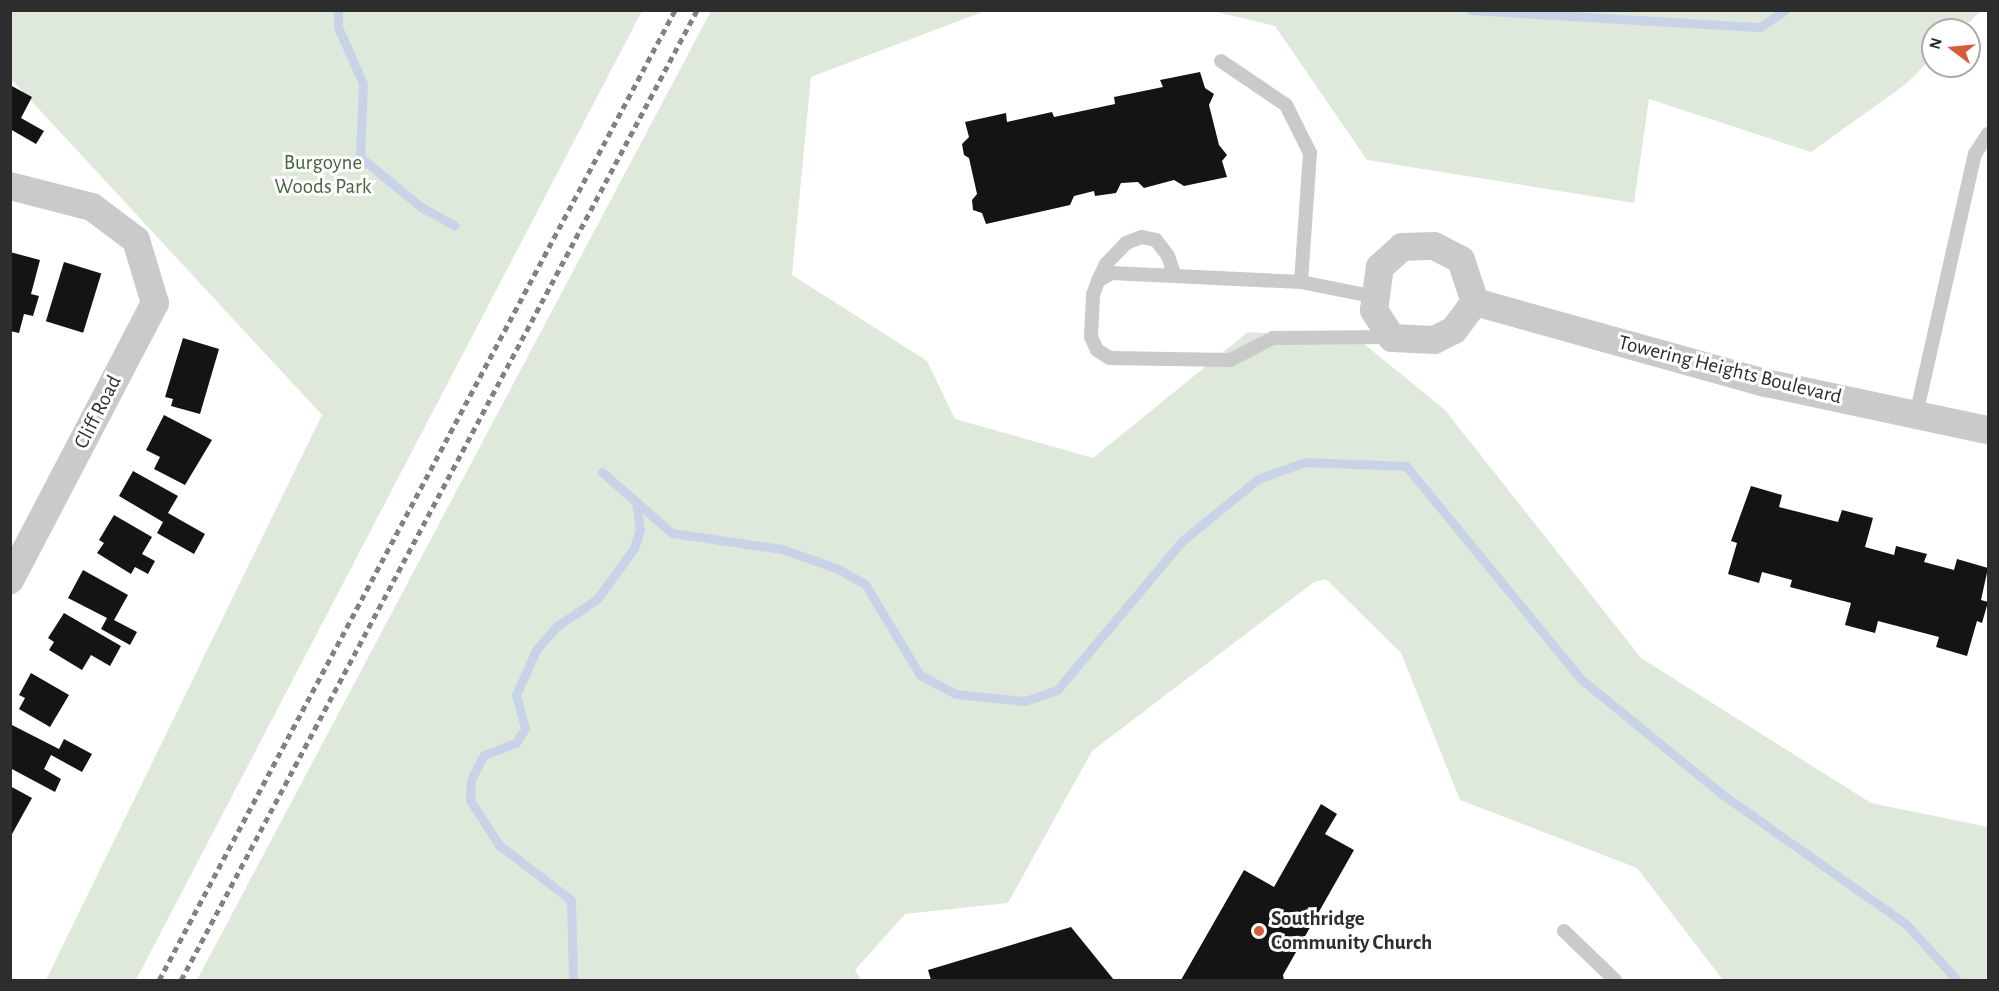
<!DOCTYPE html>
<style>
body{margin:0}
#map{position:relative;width:1999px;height:991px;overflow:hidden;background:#fff;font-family:"Alegreya Sans",sans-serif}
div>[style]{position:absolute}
.green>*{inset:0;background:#dfe9db}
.stream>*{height:9px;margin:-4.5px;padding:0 4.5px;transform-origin:4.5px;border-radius:4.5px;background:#c9d3e8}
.building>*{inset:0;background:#141414;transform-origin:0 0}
.lane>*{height:14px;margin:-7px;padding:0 7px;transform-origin:7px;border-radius:7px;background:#cacaca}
.street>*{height:28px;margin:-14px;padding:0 14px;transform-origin:14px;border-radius:14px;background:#cacaca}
.rail>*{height:4.5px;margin-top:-2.25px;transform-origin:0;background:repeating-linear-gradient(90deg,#828282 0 6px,transparent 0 10.5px)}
.dots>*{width:16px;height:16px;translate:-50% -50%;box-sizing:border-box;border:3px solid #fff;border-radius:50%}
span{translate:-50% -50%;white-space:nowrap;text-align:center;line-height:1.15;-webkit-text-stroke:6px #fff;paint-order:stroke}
.park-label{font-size:21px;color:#45653e}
.street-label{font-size:21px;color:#2d2d2d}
.poi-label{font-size:21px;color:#2d2d2d;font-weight:700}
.left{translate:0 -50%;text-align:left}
.frame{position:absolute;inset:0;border:12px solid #2d2d2d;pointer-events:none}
.north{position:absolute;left:1921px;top:18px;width:60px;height:60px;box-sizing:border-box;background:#fff;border:2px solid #ababab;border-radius:50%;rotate:286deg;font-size:16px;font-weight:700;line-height:24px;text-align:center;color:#2d2d2d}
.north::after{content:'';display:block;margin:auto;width:21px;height:27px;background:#d65d3c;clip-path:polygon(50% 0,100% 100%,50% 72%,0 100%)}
</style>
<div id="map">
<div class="green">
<div style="clip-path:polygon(11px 11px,642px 11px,136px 980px,46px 980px,322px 415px,11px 79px)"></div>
<div style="clip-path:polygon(711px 11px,985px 11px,811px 77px,792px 275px,927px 361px,955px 419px,1093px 458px,1248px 332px,1358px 339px,1445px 410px,1641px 658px,1871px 803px,1988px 827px,1988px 980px,1723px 980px,1637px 868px,1460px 800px,1401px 653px,1326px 579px,1314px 582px,1092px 751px,1008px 903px,905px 914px,855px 970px,861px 980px,197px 980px)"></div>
<div style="clip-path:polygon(1213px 11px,1981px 11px,1961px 30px,1933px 30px,1933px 57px,1906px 84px,1811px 152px,1649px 99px,1634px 203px,1367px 160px,1275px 26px)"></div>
</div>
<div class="stream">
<div style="left:338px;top:10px;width:17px;rotate:90deg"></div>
<div style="left:338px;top:27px;width:62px;rotate:66.3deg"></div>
<div style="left:363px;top:84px;width:73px;rotate:92.4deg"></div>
<div style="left:360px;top:157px;width:79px;rotate:39.3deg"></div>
<div style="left:421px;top:207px;width:38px;rotate:29deg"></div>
<div style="left:1471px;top:10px;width:289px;rotate:3.4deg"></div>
<div style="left:1760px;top:27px;width:30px;rotate:-34deg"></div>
<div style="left:602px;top:472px;width:93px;rotate:41.1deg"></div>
<div style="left:672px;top:533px;width:111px;rotate:8.3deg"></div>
<div style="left:782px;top:549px;width:57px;rotate:19.4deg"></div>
<div style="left:836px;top:568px;width:33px;rotate:29deg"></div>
<div style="left:865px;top:584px;width:106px;rotate:58.9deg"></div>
<div style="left:920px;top:675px;width:40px;rotate:28deg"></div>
<div style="left:955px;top:694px;width:70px;rotate:5.7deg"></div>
<div style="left:1025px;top:701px;width:34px;rotate:-19deg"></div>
<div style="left:1057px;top:690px;width:194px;rotate:-50deg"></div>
<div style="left:1182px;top:541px;width:98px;rotate:-39.2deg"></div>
<div style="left:1258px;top:479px;width:50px;rotate:-19.9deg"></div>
<div style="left:1305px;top:462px;width:101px;rotate:2.3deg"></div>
<div style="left:1406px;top:466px;width:277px;rotate:50.6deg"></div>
<div style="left:1582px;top:680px;width:182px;rotate:39.2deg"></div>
<div style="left:1723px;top:795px;width:224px;rotate:35.2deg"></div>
<div style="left:1906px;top:924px;width:76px;rotate:47.7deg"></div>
<div style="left:573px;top:980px;width:80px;rotate:-91.4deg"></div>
<div style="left:571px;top:900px;width:91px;rotate:-142.6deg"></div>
<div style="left:499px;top:845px;width:54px;rotate:-122.8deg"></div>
<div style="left:470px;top:800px;width:20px;rotate:-87deg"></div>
<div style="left:471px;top:780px;width:28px;rotate:-63deg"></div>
<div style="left:484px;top:755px;width:34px;rotate:-21deg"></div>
<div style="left:516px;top:743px;width:17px;rotate:-59deg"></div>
<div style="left:525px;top:728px;width:34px;rotate:-105deg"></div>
<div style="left:516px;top:695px;width:49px;rotate:-66deg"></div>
<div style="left:536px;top:650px;width:32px;rotate:-49deg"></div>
<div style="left:557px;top:626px;width:48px;rotate:-34deg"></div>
<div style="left:597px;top:599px;width:63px;rotate:-54deg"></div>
<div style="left:634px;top:548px;width:19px;rotate:-72deg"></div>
<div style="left:640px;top:530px;width:27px;rotate:-98deg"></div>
</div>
<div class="building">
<div style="clip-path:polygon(1200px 72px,1205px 88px,1214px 94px,1209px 105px,1219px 145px,1227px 155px,1222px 161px,1227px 177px,1184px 186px,1174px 180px,1144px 188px,1138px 182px,1121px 183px,1116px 193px,1095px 196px,1094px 191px,1074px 196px,1070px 205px,986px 224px,982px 213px,973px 210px,972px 200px,977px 194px,969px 158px,964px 155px,962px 144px,969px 137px,965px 122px,1006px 113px,1007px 122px,1052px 112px,1054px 117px,1115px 104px,1114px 97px,1163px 87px,1160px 80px)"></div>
<div style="clip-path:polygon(10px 85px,32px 97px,21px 118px,44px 131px,36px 144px,10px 129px)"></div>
<div style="clip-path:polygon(10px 252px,40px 260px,31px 294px,39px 296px,33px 316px,24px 314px,19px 333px,10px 331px)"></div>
<div style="left:64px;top:262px;width:39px;height:62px;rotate:17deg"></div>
<div style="clip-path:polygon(183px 338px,219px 349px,200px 414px,171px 406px,173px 399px,165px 397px)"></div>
<div style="clip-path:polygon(164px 415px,212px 440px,185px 485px,154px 469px,160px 457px,146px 450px)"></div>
<div style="clip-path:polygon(133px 471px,178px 496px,168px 513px,205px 534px,194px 554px,157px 533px,163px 522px,119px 496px)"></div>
<div style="clip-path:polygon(1751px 486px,1782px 495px,1779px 507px,1838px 522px,1842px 510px,1873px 518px,1865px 547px,1894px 555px,1896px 546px,1927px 554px,1924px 562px,1954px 570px,1957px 559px,1988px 568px,1981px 600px,1988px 602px,1982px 623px,1977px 621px,1967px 656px,1936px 647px,1939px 637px,1878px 621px,1875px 633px,1845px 625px,1851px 603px,1790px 587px,1792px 580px,1762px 572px,1759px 583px,1728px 574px,1737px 543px,1731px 541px)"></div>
<div style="clip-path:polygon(114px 515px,152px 537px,142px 554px,155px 561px,148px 574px,135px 567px,131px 574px,97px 553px,104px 543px,99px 540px)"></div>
<div style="clip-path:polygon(83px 570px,128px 595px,114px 620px,137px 632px,130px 645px,101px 629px,107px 618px,68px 598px)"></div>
<div style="clip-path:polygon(64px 613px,121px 646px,110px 666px,91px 655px,82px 670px,49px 650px,54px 642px,48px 638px)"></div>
<div style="clip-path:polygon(31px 673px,69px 695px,50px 727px,19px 709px,25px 698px,19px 695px)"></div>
<div style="clip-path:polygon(10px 724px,59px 749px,64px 739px,92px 754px,82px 772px,51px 755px,44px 769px,61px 779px,55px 792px,10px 768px)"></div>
<div style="clip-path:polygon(10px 786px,32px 798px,12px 834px,10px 833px)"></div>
<div style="clip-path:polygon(1321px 804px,1337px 814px,1325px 834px,1354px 850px,1283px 975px,1284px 980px,1181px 980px,1244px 870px,1274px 887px)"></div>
<div style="clip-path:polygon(1071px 927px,1114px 980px,931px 980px,928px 970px)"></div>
</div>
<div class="lane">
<div style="left:1221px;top:61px;width:78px;rotate:34.1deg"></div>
<div style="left:1286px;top:105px;width:54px;rotate:63.4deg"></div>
<div style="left:1310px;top:153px;width:129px;rotate:94deg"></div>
<div style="left:1098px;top:281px;width:19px;rotate:-65deg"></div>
<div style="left:1106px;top:264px;width:29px;rotate:-46deg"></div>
<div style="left:1126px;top:243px;width:17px;rotate:-21deg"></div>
<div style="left:1142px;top:237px;width:14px;rotate:12deg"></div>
<div style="left:1156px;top:240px;width:20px;rotate:53deg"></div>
<div style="left:1168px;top:256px;width:21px;rotate:71deg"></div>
<div style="left:1376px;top:297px;width:76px;rotate:-168.7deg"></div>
<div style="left:1301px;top:282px;width:190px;rotate:-177.3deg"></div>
<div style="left:1111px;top:273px;width:15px;rotate:148deg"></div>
<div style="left:1098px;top:281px;width:15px;rotate:110deg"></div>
<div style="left:1093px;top:295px;width:42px;rotate:92.7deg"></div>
<div style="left:1091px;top:337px;width:14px;rotate:65deg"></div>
<div style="left:1097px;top:350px;width:15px;rotate:32deg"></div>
<div style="left:1110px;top:358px;width:120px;rotate:1deg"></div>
<div style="left:1230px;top:360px;width:48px;rotate:-27.1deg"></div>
<div style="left:1273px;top:338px;width:118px;rotate:-0.5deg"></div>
<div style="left:1916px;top:415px;width:268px;rotate:-77.3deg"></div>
<div style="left:1975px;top:154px;width:24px;rotate:-57deg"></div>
<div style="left:1564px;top:931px;width:71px;rotate:43.9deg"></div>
</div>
<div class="street">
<div style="left:10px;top:186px;width:85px;rotate:14.4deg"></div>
<div style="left:92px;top:207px;width:55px;rotate:36.9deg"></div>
<div style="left:136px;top:240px;width:66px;rotate:73.2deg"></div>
<div style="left:155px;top:303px;width:313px;rotate:117.6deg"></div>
<div style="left:1434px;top:246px;width:30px;rotate:27deg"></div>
<div style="left:1461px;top:260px;width:44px;rotate:71.6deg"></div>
<div style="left:1475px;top:302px;width:35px;rotate:127deg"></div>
<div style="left:1454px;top:330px;width:22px;rotate:153deg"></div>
<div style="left:1434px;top:340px;width:42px;rotate:-177.3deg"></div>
<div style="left:1392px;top:338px;width:33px;rotate:-123deg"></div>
<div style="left:1374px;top:310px;width:43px;rotate:-82.1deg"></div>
<div style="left:1380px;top:267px;width:30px;rotate:-42deg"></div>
<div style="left:1402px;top:247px;width:32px;rotate:-2deg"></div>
<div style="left:1475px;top:302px;width:302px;rotate:15.6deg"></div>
<div style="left:1766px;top:383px;width:227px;rotate:12deg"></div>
</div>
<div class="rail">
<div style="left:159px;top:980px;width:1099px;rotate:-61.99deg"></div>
<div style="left:181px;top:980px;width:1099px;rotate:-61.99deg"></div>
</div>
<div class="dots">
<div style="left:1259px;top:931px;background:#d65d3c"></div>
</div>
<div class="park-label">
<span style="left:323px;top:175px">Burgoyne<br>Woods Park</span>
</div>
<div class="street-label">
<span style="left:1730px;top:370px;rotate:14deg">Towering Heights Boulevard</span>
<span style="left:98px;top:412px;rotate:-63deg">Cliff Road</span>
</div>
<div class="poi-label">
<span class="left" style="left:1271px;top:931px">Southridge<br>Community Church</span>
</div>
<div class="frame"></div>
<div class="north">N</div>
</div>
